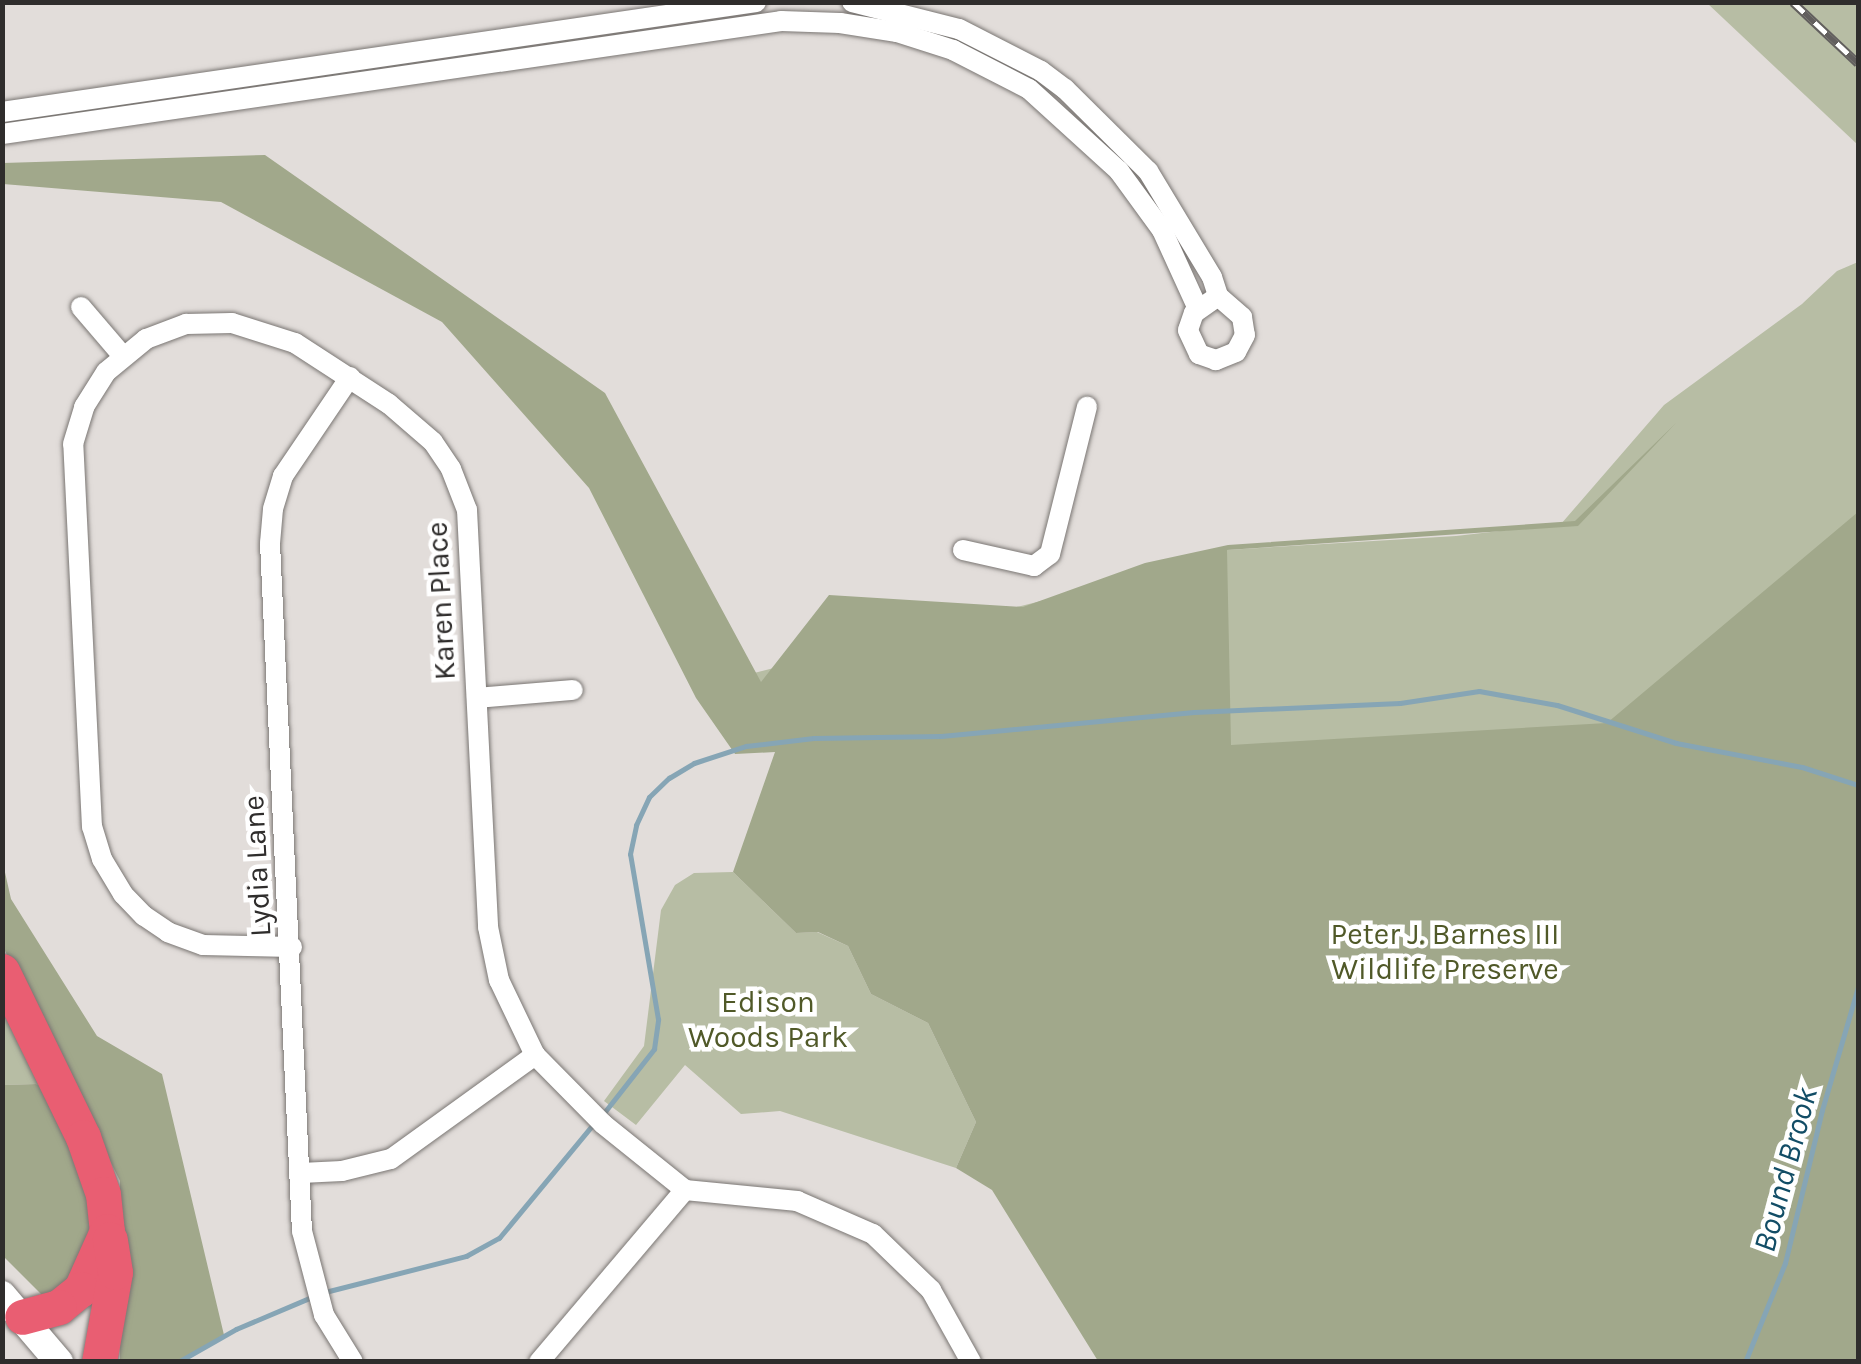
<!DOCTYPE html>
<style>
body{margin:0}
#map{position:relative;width:1861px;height:1364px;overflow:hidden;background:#e2ddda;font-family:Karla,sans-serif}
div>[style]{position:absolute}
.green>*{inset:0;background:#b7bda4}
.forest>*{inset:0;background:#a1a88b}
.stream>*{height:5px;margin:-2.5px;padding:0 2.5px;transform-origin:2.5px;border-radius:2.5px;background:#86a5b5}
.roads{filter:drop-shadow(0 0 2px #7a7673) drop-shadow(0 0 2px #7a7673)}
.minor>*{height:20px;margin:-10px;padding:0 10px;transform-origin:10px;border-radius:10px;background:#fff}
.secondary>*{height:28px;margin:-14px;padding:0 14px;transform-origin:14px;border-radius:14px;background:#fff}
.motorway>*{height:35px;margin:-17.5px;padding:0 17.5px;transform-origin:17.5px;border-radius:17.5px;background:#e95e72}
.rail>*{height:9px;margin-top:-4.5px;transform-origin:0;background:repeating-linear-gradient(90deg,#fff 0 15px,#625f5e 0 30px);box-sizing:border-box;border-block:2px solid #625f5e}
span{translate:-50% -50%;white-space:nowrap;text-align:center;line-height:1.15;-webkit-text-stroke:9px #fff;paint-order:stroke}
.street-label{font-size:30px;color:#2f2d2c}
.park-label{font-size:30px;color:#505928}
.water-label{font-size:32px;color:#124d66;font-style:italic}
.frame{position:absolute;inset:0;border:5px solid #2f2d2c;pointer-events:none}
</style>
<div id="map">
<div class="green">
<div style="clip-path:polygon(1707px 3px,1858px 3px,1858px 145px)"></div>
<div style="clip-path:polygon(1858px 262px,1858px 1361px,1116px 1361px,754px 673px,1161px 571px,1227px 563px,1227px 550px,1456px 536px,1561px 524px,1664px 405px,1802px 304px,1837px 271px)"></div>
<div style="clip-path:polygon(733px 872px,796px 933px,817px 932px,848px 946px,871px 994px,928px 1023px,976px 1122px,956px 1168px,780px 1111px,741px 1114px,685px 1065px,636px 1125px,604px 1101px,644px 1046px,661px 910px,675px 885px,694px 873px)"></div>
<div style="clip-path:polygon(2px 996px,52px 1090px,36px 1084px,3px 1085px)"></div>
</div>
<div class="forest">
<div style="clip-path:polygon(265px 155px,605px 393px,761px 682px,829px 595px,1023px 607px,1145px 563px,1228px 545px,1575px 521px,1676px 423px,1578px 526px,1227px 550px,1231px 745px,1607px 723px,1858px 512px,1858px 1361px,1098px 1361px,992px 1190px,956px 1168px,976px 1122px,928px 1023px,871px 994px,848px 946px,818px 932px,796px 933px,733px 872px,775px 752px,735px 754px,696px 698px,589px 488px,442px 322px,221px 202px,3px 184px,3px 163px)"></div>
<div style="clip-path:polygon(2px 859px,11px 899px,97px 1036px,162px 1074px,224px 1335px,183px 1361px,120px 1361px,120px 1181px,3px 947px)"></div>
<div style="clip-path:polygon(36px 1084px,52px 1090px,87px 1170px,96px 1235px,72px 1278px,45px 1298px,3px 1256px,3px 1085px)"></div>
</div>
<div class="stream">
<div style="left:603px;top:1114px;width:83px;rotate:-51.9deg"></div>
<div style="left:654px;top:1049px;width:30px;rotate:-82deg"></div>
<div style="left:658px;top:1019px;width:167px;rotate:-99.6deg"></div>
<div style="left:630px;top:854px;width:30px;rotate:-78deg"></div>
<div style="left:636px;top:825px;width:31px;rotate:-65deg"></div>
<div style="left:649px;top:797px;width:28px;rotate:-44deg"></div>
<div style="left:669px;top:778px;width:29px;rotate:-31deg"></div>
<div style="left:694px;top:763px;width:55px;rotate:-18.1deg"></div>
<div style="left:746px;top:746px;width:68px;rotate:-6.7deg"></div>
<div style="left:814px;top:738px;width:127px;rotate:-0.9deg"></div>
<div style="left:941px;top:736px;width:254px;rotate:-5.4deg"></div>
<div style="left:1194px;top:712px;width:206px;rotate:-2.5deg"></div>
<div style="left:1400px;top:703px;width:80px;rotate:-8.6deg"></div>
<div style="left:1479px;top:691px;width:79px;rotate:10.2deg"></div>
<div style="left:1557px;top:705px;width:125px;rotate:17.7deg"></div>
<div style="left:1676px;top:743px;width:128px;rotate:10.8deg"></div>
<div style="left:1802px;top:767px;width:59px;rotate:17.8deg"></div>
<div style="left:325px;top:1292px;width:146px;rotate:-14.3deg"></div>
<div style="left:466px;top:1256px;width:38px;rotate:-29deg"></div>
<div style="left:499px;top:1238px;width:151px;rotate:-50.4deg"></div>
<div style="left:178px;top:1362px;width:67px;rotate:-29.6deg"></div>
<div style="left:236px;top:1329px;width:85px;rotate:-22.9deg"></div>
<div style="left:1745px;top:1362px;width:107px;rotate:-68deg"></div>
<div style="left:1785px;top:1263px;width:157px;rotate:-76.4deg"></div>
<div style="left:1822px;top:1110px;width:128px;rotate:-73.7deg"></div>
</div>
<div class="roads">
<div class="minor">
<div style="left:852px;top:2px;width:110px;rotate:14.2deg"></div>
<div style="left:959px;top:29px;width:92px;rotate:27.1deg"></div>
<div style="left:1041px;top:71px;width:30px;rotate:37deg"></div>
<div style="left:1065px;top:89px;width:117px;rotate:44.7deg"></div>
<div style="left:1148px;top:171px;width:124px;rotate:58.9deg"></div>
<div style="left:1212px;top:277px;width:20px;rotate:72deg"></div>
<div style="left:2px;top:112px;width:762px;rotate:-8.3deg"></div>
<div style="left:2px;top:134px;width:787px;rotate:-8.25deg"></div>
<div style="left:781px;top:21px;width:59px;rotate:1.9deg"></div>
<div style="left:840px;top:23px;width:58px;rotate:9deg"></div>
<div style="left:897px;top:32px;width:59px;rotate:17.8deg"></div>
<div style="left:953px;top:50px;width:85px;rotate:27.2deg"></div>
<div style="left:1029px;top:89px;width:122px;rotate:42.3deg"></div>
<div style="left:1119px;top:171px;width:73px;rotate:53.9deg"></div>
<div style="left:1162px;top:230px;width:87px;rotate:65.5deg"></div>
<div style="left:1218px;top:296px;width:32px;rotate:41deg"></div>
<div style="left:1242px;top:317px;width:18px;rotate:81deg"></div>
<div style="left:1245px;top:335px;width:19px;rotate:118deg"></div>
<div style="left:1236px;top:352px;width:22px;rotate:158deg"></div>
<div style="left:1216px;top:360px;width:18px;rotate:-161deg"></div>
<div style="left:1199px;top:354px;width:26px;rotate:-115deg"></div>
<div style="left:1188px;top:330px;width:18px;rotate:-71deg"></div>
<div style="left:1194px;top:313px;width:29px;rotate:-35deg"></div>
<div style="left:81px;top:307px;width:63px;rotate:49.5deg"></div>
<div style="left:350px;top:377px;width:120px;rotate:124.1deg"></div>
<div style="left:283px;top:476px;width:34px;rotate:107deg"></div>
<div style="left:273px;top:509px;width:34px;rotate:95deg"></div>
<div style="left:270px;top:543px;width:689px;rotate:87.34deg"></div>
<div style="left:302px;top:1231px;width:87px;rotate:75.3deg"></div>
<div style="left:324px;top:1315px;width:55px;rotate:58.3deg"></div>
<div style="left:963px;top:550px;width:73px;rotate:12.7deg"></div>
<div style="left:1034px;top:566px;width:20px;rotate:-37deg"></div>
<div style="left:1050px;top:554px;width:152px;rotate:-75.9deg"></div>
<div style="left:477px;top:698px;width:96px;rotate:-4.8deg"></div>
<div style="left:292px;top:947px;width:89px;rotate:-178.7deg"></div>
<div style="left:203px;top:945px;width:37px;rotate:-160deg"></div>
<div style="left:168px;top:932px;width:29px;rotate:-146deg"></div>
<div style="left:144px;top:916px;width:30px;rotate:-134deg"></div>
<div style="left:123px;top:894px;width:41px;rotate:-121deg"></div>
<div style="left:102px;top:859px;width:34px;rotate:-107deg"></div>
<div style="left:92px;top:827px;width:383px;rotate:-92.8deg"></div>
<div style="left:73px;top:444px;width:39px;rotate:-73deg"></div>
<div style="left:84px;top:407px;width:41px;rotate:-57.8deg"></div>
<div style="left:106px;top:372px;width:52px;rotate:-39.5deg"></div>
<div style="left:146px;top:339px;width:43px;rotate:-20.6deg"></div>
<div style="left:186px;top:324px;width:46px;rotate:-1.2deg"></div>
<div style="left:232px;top:323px;width:66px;rotate:17.6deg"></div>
<div style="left:295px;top:343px;width:112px;rotate:33deg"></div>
<div style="left:389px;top:404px;width:58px;rotate:40.8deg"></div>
<div style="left:433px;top:442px;width:32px;rotate:56deg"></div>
<div style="left:451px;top:469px;width:44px;rotate:68.7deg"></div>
<div style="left:467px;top:510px;width:418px;rotate:87.1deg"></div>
<div style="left:488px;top:927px;width:54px;rotate:78.3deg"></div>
<div style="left:499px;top:980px;width:83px;rotate:64.4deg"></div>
<div style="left:535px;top:1055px;width:97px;rotate:45.4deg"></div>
<div style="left:603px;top:1124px;width:105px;rotate:38.8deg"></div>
<div style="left:685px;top:1190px;width:113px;rotate:5.6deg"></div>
<div style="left:797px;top:1201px;width:83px;rotate:23.5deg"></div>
<div style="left:873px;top:1234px;width:81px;rotate:44deg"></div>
<div style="left:931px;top:1290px;width:82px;rotate:60.9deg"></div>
<div style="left:301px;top:1173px;width:41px;rotate:-2.8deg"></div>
<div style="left:342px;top:1171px;width:50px;rotate:-13.8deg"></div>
<div style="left:391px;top:1159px;width:178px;rotate:-35.8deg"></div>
<div style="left:539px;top:1362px;width:226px;rotate:-49.7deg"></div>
</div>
<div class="secondary">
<div style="left:2px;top:1295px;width:88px;rotate:49.6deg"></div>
</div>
<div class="motorway">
<div style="left:2px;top:971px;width:185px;rotate:64deg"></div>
<div style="left:83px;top:1137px;width:60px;rotate:70.7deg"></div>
<div style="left:103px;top:1194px;width:37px;rotate:84deg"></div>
<div style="left:107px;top:1231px;width:64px;rotate:114.1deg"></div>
<div style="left:81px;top:1289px;width:28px;rotate:141deg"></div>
<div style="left:59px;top:1307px;width:38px;rotate:165deg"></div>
<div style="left:99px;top:1362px;width:91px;rotate:-79.9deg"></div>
<div style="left:115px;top:1272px;width:33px;rotate:-99deg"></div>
</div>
</div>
<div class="rail">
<div style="left:1793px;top:2px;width:89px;rotate:43.2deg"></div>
</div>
<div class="street-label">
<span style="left:441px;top:601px;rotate:-93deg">Karen Place</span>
<span style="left:257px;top:866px;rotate:-93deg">Lydia Lane</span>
</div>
<div class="park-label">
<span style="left:1445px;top:951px">Peter J. Barnes III<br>Wildlife Preserve</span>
<span style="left:768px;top:1019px">Edison<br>Woods Park</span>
</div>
<div class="water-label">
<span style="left:1786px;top:1170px;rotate:-75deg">Bound Brook</span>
</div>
<div class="frame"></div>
</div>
